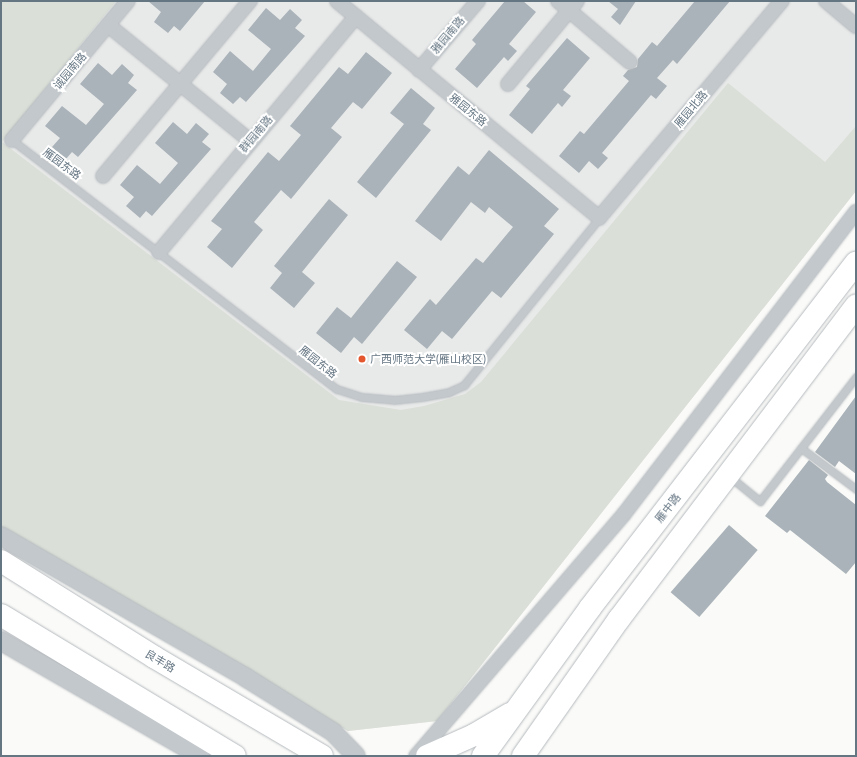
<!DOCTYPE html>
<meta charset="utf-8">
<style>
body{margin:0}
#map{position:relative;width:857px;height:757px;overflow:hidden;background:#fafaf8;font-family:Lato,"Noto Sans SC",sans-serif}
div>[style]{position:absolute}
.built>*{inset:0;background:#e8e9e9}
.green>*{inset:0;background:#dadfd7}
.building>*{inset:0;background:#aab3b9;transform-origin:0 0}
.roads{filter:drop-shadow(0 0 1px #b5babe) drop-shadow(0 0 1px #b5babe)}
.service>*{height:7px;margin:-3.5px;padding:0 3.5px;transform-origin:3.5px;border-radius:3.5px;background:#c3c8cc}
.minor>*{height:14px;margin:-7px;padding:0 7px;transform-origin:7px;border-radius:7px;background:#c3c8cc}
.tertiary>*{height:18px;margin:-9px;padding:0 9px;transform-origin:9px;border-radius:9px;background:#c3c8cc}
.primary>*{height:22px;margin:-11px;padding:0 11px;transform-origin:11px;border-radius:11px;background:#fff}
.trunk>*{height:22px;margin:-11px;padding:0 11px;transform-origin:11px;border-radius:11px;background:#fff}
.dots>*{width:11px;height:11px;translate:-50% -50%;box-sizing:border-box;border:2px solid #fff;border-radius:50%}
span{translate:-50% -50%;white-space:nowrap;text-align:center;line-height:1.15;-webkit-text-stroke:4px #fff;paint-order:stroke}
.street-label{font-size:11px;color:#657683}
.poi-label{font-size:11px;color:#657683}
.left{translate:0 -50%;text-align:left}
.frame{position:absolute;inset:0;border:2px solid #657683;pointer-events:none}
</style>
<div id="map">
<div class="built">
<div style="clip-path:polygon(1px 1px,856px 1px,856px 191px,437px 721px,348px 731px,1px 527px)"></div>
</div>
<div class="green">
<div style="clip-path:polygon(1px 1px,116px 1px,2px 142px,339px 400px,401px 410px,424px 406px,465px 394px,481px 382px,728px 83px,825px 162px,856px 126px,856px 191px,437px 721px,348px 731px,165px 626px,1px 527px)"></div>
</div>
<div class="building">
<div style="clip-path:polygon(148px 1px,205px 1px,180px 31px,174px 26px,168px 33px,154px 22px,161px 12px)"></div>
<div style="clip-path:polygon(505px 1px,523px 1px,536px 12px,509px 44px,517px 51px,508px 61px,504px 57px,477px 88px,455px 69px,476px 44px,472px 40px)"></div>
<div style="clip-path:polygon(608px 1px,636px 1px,620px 25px,611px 17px,618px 9px)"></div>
<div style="clip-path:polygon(695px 1px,730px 1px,677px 64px,673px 60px,657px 78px,667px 86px,656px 99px,651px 95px,602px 153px,608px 158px,598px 169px,589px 161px,579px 173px,559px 156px,580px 131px,584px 134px,629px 81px,623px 76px,628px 70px,637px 67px,638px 59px,652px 42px,657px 46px)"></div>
<div style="clip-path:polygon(266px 8px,280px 20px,290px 9px,302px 20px,295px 28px,305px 36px,246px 102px,240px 97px,233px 104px,220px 93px,227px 84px,213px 72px,230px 51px,253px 71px,271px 49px,248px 30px)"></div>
<div style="clip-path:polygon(567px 38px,590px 58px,563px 90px,571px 96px,562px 107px,558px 103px,532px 134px,509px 115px,530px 89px,526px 86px)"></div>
<div style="clip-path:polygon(366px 52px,392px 73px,362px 109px,353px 102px,331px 128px,342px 137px,291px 199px,281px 190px,254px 222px,263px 230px,232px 268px,207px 247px,222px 229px,211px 221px,268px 152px,279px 161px,301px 135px,290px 126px,339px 67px,348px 74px)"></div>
<div style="clip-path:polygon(98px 63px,112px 75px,122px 64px,134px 75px,128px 83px,137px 90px,78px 157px,72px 152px,66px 159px,52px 147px,60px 138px,45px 126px,62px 106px,86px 125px,104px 104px,80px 84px)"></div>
<div style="clip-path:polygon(411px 88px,435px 108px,423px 124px,431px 130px,376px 198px,357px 182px,404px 124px,390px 113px)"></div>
<div style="clip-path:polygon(173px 122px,187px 134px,196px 123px,209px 134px,202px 142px,211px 149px,152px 216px,146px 211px,140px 218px,126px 206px,134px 197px,120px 185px,137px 165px,160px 184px,178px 163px,155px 143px)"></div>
<div style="clip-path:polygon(489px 150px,559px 209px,544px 226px,554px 234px,501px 298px,492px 291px,452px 339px,442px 331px,427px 349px,404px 330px,430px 299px,436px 305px,476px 258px,483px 263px,513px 227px,489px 207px,485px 213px,471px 202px,441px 241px,415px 221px,458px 166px,469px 175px)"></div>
<div style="clip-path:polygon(329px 199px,348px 215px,302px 272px,315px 283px,294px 308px,270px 288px,282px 273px,274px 266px)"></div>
<div style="clip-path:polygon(397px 261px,417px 277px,362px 344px,354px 337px,341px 353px,316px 333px,337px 307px,351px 318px)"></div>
<div style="clip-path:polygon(856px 396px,856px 474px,839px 461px,835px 467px,815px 452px)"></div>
<div style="clip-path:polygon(809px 460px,828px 475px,825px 479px,827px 482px,856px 505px,856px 562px,846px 574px,790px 530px,787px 533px,765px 516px)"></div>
<div style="left:729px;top:525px;width:38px;height:89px;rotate:41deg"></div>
</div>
<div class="roads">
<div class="service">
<div style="left:12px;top:140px;width:409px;rotate:37.5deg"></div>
<div style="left:337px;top:389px;width:26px;rotate:18deg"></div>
<div style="left:362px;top:397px;width:32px;rotate:5deg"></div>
<div style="left:394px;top:400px;width:28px;rotate:-6deg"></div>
<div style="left:422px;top:397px;width:27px;rotate:-10deg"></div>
<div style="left:449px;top:392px;width:17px;rotate:-25deg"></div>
<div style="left:464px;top:385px;width:215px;rotate:-51deg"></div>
<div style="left:801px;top:448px;width:69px;rotate:36.7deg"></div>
<div style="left:729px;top:476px;width:40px;rotate:39deg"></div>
<div style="left:760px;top:501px;width:157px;rotate:-52.3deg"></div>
</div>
<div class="minor">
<div style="left:337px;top:1px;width:340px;rotate:39.6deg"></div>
<div style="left:599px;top:218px;width:284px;rotate:-49.9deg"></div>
<div style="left:558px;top:1px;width:94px;rotate:40.3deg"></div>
<div style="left:826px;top:1px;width:39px;rotate:40deg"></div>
<div style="left:108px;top:25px;width:183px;rotate:39.2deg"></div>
<div style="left:419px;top:70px;width:91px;rotate:-49.5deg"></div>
<div style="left:508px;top:84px;width:108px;rotate:-50.3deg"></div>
<div style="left:12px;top:140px;width:181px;rotate:-50.2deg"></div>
<div style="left:103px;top:176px;width:229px;rotate:-50deg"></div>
<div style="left:159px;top:252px;width:307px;rotate:-50.1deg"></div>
<div style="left:416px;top:756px;width:319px;rotate:-49.3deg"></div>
<div style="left:624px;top:514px;width:381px;rotate:-52.5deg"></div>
</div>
<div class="tertiary">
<div style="left:1px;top:536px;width:282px;rotate:30deg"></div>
<div style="left:245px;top:677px;width:104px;rotate:32deg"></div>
<div style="left:333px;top:732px;width:33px;rotate:46deg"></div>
<div style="left:1px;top:641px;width:230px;rotate:30deg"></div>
</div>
<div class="primary">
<div style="left:427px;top:756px;width:51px;rotate:-24.1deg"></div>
<div style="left:474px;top:735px;width:42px;rotate:-30.3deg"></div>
<div style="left:483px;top:756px;width:183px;rotate:-54.1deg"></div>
<div style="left:590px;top:608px;width:436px;rotate:-52.4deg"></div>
<div style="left:523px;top:756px;width:167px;rotate:-55deg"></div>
<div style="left:619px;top:619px;width:393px;rotate:-52.9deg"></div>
</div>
<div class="trunk">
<div style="left:1px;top:561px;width:181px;rotate:32.1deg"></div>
<div style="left:154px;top:657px;width:195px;rotate:30.5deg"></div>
<div style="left:1px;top:615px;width:273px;rotate:31.1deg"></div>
</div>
</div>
<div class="dots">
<div style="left:362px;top:359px;background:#e4572e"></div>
</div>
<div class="street-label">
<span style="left:448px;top:35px;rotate:-50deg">雅园南路</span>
<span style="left:70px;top:71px;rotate:-50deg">诚园南路</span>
<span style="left:691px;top:109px;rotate:-50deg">雁园北路</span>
<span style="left:468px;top:110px;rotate:39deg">雅园东路</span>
<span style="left:256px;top:134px;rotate:-50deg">群园南路</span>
<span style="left:62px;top:164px;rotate:37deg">雁园东路</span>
<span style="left:318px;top:362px;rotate:38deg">雁园东路</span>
<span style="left:668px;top:508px;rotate:-52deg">雁中路</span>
<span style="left:160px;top:661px;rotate:31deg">良丰路</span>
</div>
<div class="poi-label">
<span class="left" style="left:370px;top:359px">广西师范大学(雁山校区)</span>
</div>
<div class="frame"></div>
</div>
